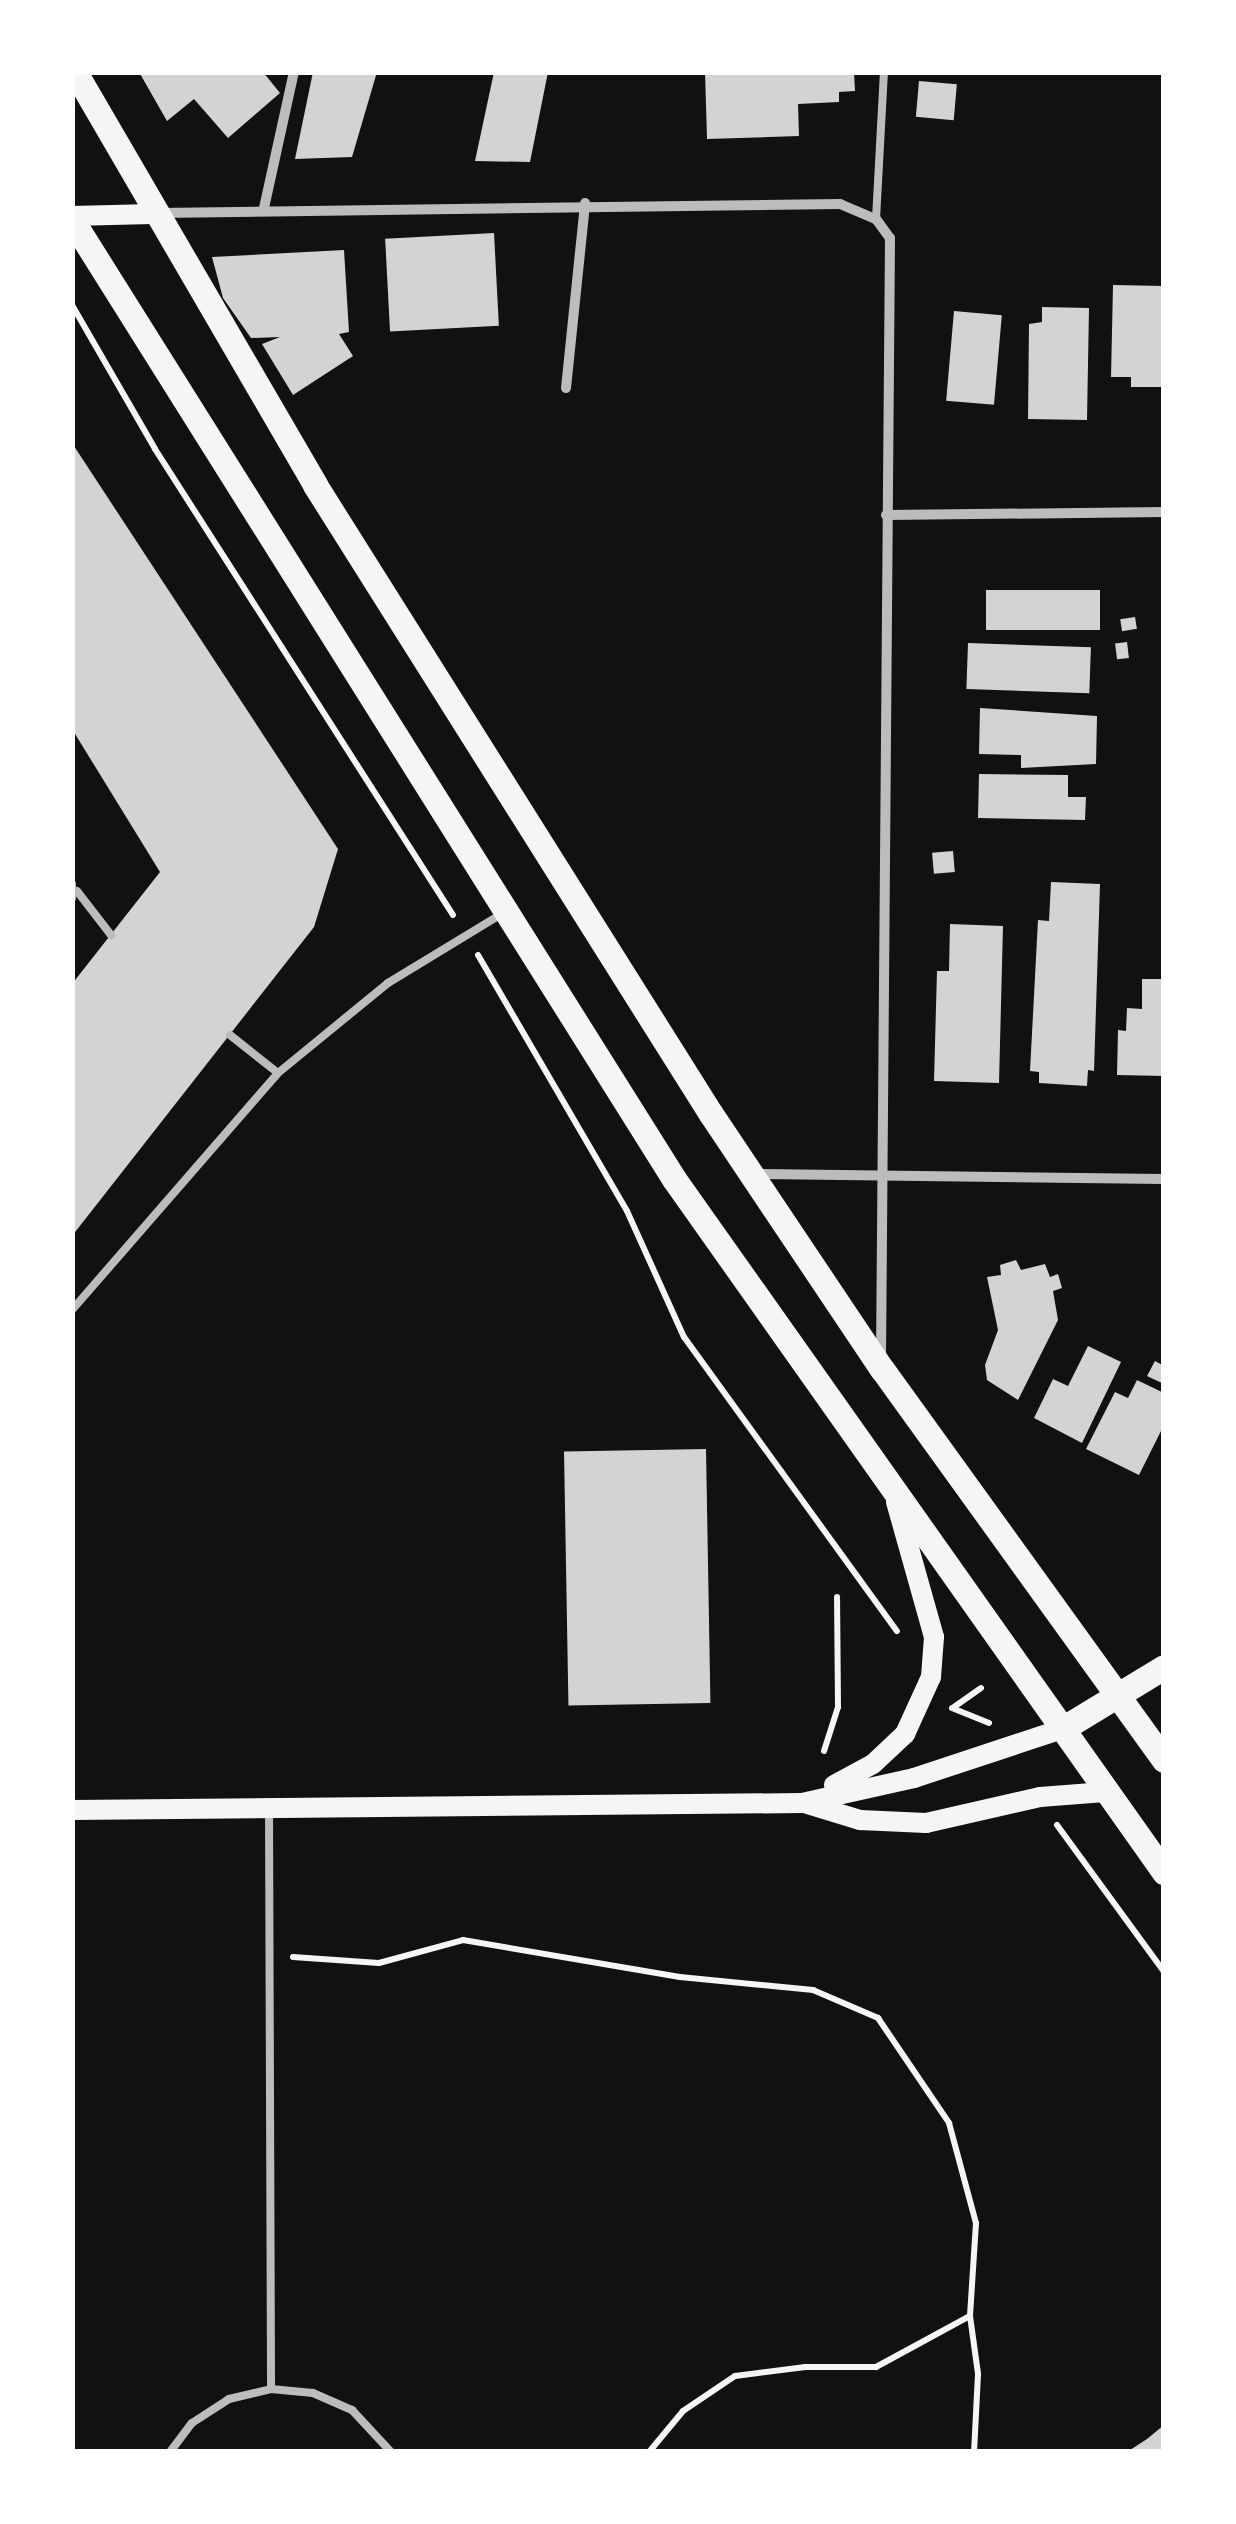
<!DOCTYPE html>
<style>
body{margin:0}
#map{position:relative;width:1236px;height:2524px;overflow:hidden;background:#111;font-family:"DM Sans",sans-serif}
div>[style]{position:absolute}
.building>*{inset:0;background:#d3d3d3;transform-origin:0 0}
.path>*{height:6px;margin:-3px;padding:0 3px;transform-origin:3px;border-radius:3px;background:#f5f5f5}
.service>*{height:8px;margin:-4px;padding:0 4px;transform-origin:4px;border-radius:4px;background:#bcbcbc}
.minor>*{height:10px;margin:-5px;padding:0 5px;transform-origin:5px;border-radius:5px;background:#bcbcbc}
.secondary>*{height:20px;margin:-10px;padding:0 10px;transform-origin:10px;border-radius:10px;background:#f5f5f5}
.primary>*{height:25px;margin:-12.5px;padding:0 12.5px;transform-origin:12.5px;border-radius:12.5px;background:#f5f5f5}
span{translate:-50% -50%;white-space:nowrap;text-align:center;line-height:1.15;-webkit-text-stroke:10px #fff;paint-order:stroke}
.frame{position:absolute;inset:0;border:75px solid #fff;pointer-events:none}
</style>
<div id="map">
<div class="building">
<div style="clip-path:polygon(139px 72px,263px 72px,280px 93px,228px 138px,194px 99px,167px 121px)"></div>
<div style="clip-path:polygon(313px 72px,377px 72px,352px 157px,295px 159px)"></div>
<div style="clip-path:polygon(494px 72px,548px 72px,530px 162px,475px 161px)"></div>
<div style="clip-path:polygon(705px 72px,854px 72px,855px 91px,839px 92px,839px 102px,798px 104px,799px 136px,707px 139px)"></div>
<div style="left:919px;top:81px;width:38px;height:36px;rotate:5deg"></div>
<div style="left:494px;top:233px;width:93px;height:109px;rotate:87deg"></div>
<div style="clip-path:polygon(344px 250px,349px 332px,339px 334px,353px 356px,293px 395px,262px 344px,280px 337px,251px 338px,223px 298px,212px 257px)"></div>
<div style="clip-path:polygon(1113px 285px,1164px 286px,1164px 387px,1131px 387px,1131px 377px,1111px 377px)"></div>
<div style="clip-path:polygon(1042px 307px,1089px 308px,1087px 420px,1028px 419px,1029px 324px,1042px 322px)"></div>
<div style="left:954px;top:311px;width:48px;height:90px;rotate:5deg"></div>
<div style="clip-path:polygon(72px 443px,338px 849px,314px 927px,72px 1236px,72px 984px,160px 872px,72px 729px)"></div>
<div style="left:986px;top:590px;width:114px;height:40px"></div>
<div style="left:1135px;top:617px;width:12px;height:15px;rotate:81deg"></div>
<div style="left:1127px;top:642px;width:16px;height:12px;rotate:83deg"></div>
<div style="left:968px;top:643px;width:123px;height:46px;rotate:2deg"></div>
<div style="clip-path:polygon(980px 708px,1097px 716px,1096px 764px,1021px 768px,1021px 755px,979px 754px)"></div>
<div style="clip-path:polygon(979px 774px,1068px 775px,1068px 797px,1086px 797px,1085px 820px,978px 818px)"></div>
<div style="left:953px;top:851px;width:21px;height:21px;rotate:85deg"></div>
<div style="clip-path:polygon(1051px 882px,1100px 884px,1094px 1071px,1088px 1070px,1087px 1086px,1039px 1083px,1039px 1072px,1030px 1071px,1038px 920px,1049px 921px)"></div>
<div style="clip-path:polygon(950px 924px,1003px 926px,999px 1083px,934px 1081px,937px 971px,949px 971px)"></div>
<div style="clip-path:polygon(1142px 979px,1164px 979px,1164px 1076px,1117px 1075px,1118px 1030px,1126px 1031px,1127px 1008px,1142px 1009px)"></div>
<div style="clip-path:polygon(1016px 1260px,1021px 1270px,1045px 1264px,1050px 1277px,1058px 1274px,1062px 1288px,1053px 1291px,1058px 1320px,1018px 1400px,987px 1380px,985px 1365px,998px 1330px,987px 1277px,1001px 1275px,1000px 1265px)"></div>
<div style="clip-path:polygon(1088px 1346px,1121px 1362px,1082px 1443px,1034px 1418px,1053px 1379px,1068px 1386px)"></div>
<div style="clip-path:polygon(1155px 1361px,1164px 1366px,1164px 1384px,1147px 1376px)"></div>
<div style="clip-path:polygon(1137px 1380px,1164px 1393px,1164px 1425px,1139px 1475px,1086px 1449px,1115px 1392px,1128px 1398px)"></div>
<div style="left:706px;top:1449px;width:254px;height:142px;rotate:89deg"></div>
<div style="clip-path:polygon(1164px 2425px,1164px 2452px,1127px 2452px,1147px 2439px)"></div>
</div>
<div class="path">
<div style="left:72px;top:305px;width:166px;rotate:60deg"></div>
<div style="left:155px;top:449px;width:553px;rotate:57.4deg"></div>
<div style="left:478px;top:955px;width:296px;rotate:59.8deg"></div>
<div style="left:627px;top:1211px;width:138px;rotate:65.7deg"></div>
<div style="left:684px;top:1337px;width:363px;rotate:54.1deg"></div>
<div style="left:954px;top:1707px;width:33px;rotate:-35deg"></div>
<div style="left:952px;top:1708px;width:40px;rotate:22deg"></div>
<div style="left:824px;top:1751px;width:46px;rotate:-72.3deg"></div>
<div style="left:838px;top:1707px;width:110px;rotate:-90.5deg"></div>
<div style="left:1057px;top:1825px;width:182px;rotate:53.9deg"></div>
<div style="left:293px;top:1957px;width:86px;rotate:4deg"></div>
<div style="left:379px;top:1963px;width:87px;rotate:-15.3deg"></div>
<div style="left:463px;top:1940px;width:220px;rotate:9.7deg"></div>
<div style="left:680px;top:1977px;width:134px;rotate:5.6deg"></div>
<div style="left:813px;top:1990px;width:71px;rotate:23.3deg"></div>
<div style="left:878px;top:2018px;width:127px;rotate:55.9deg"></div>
<div style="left:949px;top:2123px;width:104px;rotate:74.9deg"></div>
<div style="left:976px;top:2223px;width:93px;rotate:93.7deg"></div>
<div style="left:970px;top:2316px;width:59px;rotate:82.1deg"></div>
<div style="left:978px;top:2374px;width:78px;rotate:92.9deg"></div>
<div style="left:649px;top:2452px;width:53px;rotate:-50.3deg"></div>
<div style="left:683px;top:2411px;width:63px;rotate:-33.9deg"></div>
<div style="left:735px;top:2376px;width:71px;rotate:-7.3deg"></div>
<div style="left:805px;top:2367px;width:71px"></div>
<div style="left:876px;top:2367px;width:107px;rotate:-28.5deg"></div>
</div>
<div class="service">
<div style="left:876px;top:219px;width:147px;rotate:-86.9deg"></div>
<div style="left:72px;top:884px;width:14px;rotate:90deg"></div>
<div style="left:77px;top:891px;width:56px;rotate:52.3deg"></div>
<div style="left:230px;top:1035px;width:61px;rotate:38.4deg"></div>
<div style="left:72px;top:1310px;width:314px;rotate:-49deg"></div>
<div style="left:278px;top:1073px;width:142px;rotate:-39.3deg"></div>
<div style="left:388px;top:983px;width:135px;rotate:-31.3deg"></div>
<div style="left:269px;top:1808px;width:581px;rotate:89.8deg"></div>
<div style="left:170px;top:2452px;width:36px;rotate:-53deg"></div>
<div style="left:192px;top:2423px;width:44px;rotate:-33deg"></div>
<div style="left:229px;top:2399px;width:43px;rotate:-13.4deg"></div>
<div style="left:271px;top:2389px;width:42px;rotate:5.4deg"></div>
<div style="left:313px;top:2393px;width:43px;rotate:23.6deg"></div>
<div style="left:352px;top:2410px;width:57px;rotate:47.1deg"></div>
</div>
<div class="minor">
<div style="left:264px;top:208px;width:139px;rotate:-77.6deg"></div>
<div style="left:158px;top:213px;width:682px;rotate:-0.76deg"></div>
<div style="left:840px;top:204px;width:39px;rotate:23deg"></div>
<div style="left:876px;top:219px;width:24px;rotate:54deg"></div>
<div style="left:890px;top:238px;width:1118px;rotate:90.46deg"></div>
<div style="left:566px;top:388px;width:186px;rotate:-84.1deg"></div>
<div style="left:886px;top:515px;width:278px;rotate:-0.6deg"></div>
<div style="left:755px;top:1174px;width:409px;rotate:0.7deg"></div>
</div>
<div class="secondary">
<div style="left:72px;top:216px;width:80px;rotate:-1.4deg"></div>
<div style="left:834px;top:1785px;width:44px;rotate:-28.3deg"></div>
<div style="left:873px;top:1764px;width:44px;rotate:-43.2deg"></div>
<div style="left:905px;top:1734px;width:63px;rotate:-65.5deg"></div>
<div style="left:931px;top:1677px;width:40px;rotate:-85.7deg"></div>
<div style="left:934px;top:1637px;width:140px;rotate:-105.7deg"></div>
<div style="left:804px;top:1803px;width:59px;rotate:16.9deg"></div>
<div style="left:860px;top:1820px;width:66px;rotate:2.6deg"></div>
<div style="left:926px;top:1823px;width:117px;rotate:-12.8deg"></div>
<div style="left:1040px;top:1797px;width:65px;rotate:-4.4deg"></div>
<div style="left:72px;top:1810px;width:730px;rotate:-0.55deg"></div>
<div style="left:802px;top:1803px;width:115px;rotate:-12.6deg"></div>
<div style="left:914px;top:1778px;width:156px;rotate:-18.3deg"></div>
</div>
<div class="primary">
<div style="left:75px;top:72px;width:478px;rotate:59.8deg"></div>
<div style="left:315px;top:485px;width:743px;rotate:57.81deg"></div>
<div style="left:711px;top:1114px;width:307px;rotate:56.2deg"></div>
<div style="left:882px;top:1369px;width:482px;rotate:54.2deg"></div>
<div style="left:72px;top:220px;width:1132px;rotate:57.88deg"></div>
<div style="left:674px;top:1179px;width:849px;rotate:54.74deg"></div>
<div style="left:1062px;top:1729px;width:119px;rotate:-31.3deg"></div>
</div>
<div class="frame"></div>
</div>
